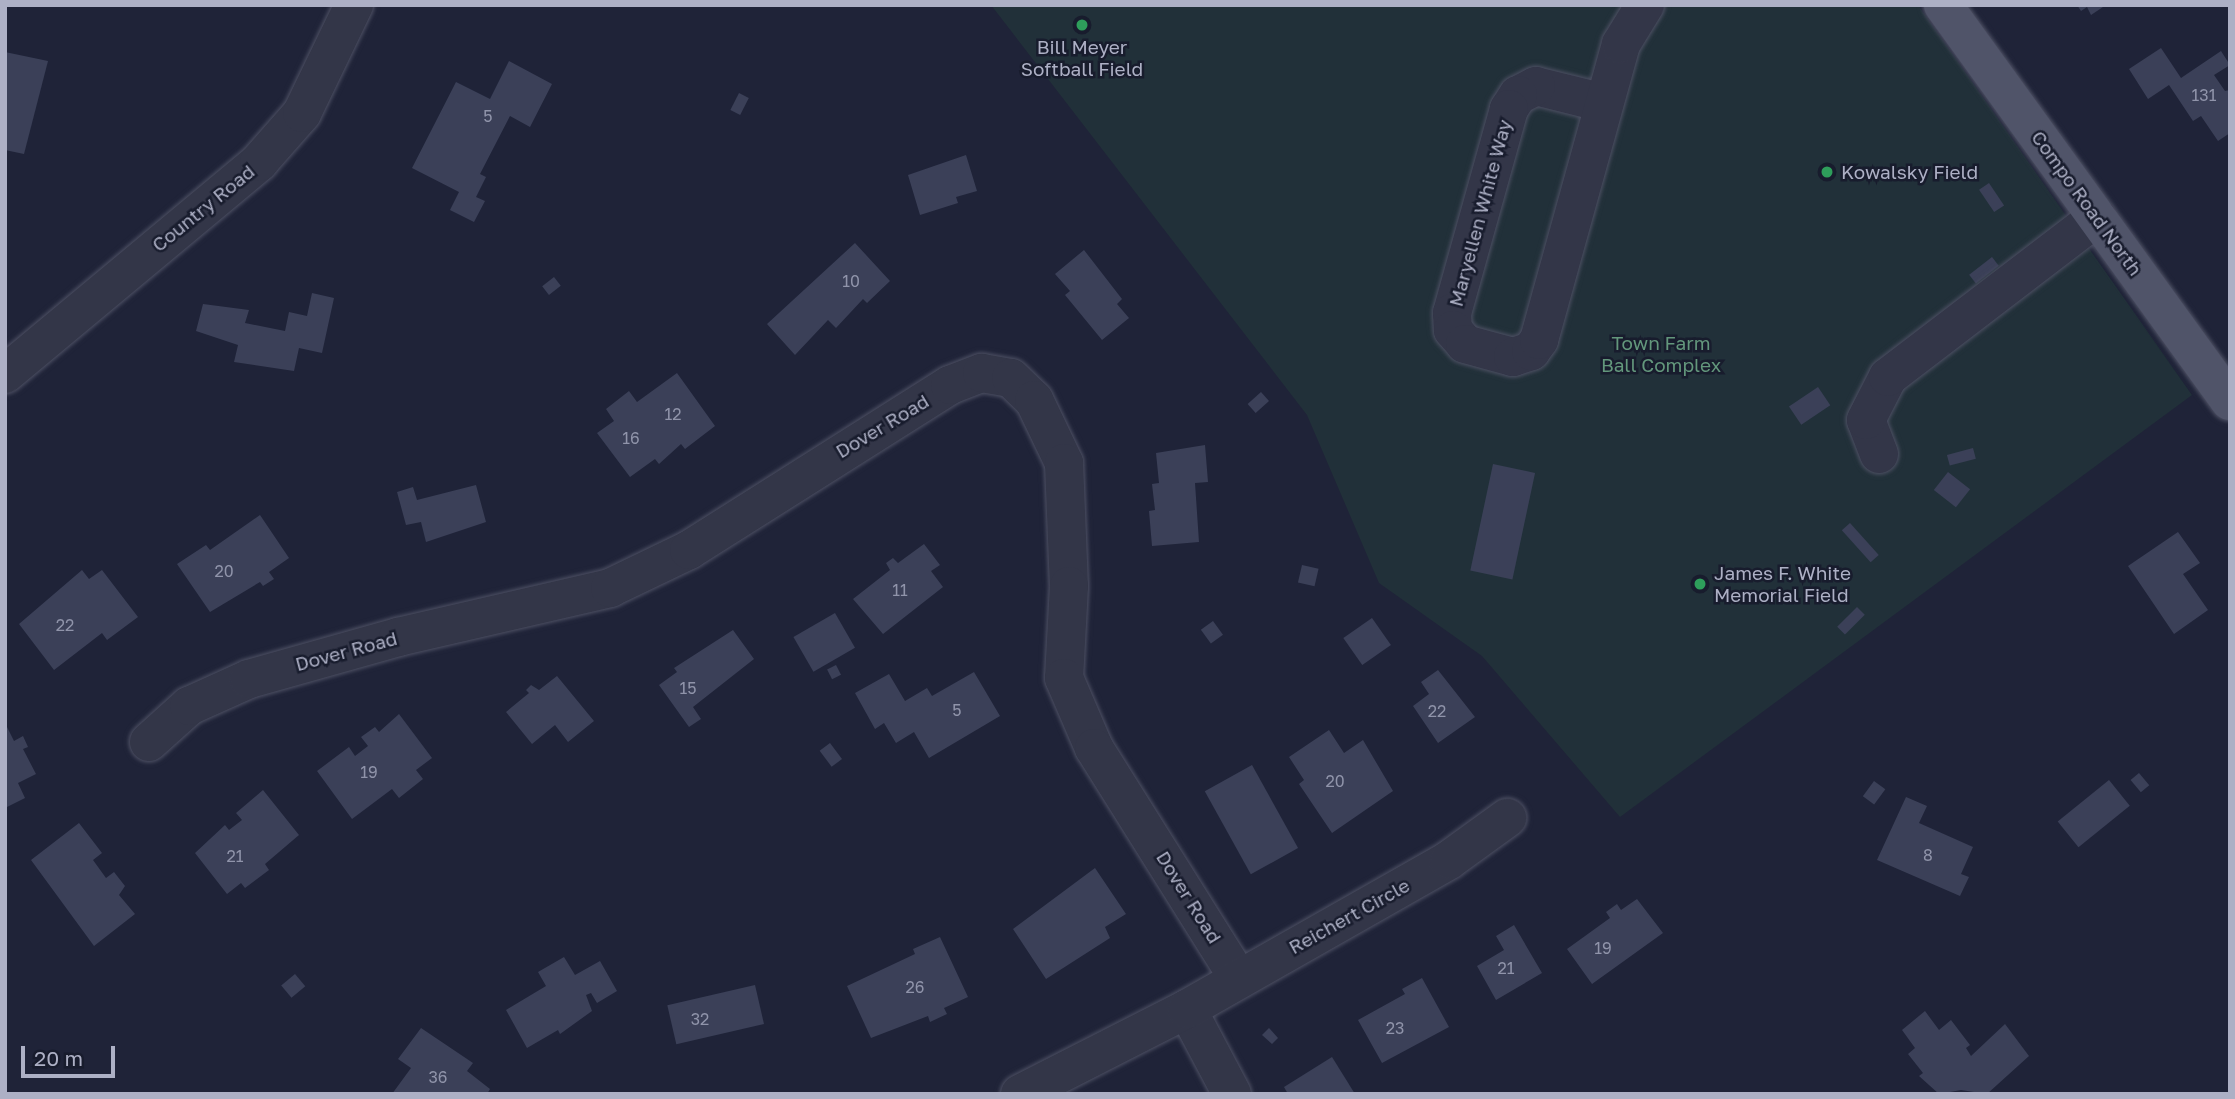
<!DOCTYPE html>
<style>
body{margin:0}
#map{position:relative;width:2235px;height:1099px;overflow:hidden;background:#1f2338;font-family:"Golos Text",sans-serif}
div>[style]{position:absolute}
.green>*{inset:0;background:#213039}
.building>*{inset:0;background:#3b4058;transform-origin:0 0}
.roads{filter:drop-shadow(0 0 2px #4d5063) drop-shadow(0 0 2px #4d5063)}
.minor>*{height:38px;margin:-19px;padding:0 19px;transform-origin:19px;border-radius:19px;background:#333648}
.major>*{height:38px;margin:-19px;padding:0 19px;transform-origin:19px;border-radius:19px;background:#505469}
.dots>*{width:19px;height:19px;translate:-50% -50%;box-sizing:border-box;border:4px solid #181c2d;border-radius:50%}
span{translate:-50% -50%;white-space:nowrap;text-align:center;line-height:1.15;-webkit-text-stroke:5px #181c2d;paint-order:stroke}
.number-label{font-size:16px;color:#9094aa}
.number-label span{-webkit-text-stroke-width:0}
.poi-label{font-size:19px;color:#adb0c5}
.left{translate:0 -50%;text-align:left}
.street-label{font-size:19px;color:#adb0c5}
.park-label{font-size:19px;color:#63977c}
.frame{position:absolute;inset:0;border:7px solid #adb0c5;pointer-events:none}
.scale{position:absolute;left:21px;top:1046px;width:94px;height:32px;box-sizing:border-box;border:4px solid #adb0c5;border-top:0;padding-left:9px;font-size:21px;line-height:24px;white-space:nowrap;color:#adb0c5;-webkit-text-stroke:5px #181c2d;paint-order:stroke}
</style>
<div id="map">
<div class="green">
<div style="clip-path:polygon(991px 5px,1918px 5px,2192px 395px,1620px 817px,1482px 656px,1379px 583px,1307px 415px)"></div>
</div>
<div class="building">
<div style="clip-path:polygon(2077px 5px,2106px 5px,2091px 15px,2087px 7px,2081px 11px)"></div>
<div style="clip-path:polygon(2161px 48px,2181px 78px,2221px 51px,2230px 65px,2214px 75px,2225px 91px,2230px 90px,2230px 133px,2218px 141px,2201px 116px,2193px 121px,2169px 85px,2148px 99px,2129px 69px)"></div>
<div style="clip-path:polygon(5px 52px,48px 61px,24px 154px,5px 150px)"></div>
<div style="clip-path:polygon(509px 61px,552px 84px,530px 127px,510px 116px,480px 174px,486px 177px,476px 197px,485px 201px,474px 222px,450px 210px,459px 192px,412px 168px,456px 82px,490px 99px)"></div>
<div style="left:739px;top:93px;width:11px;height:19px;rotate:27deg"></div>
<div style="clip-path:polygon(966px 155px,977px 191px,956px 197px,958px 203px,920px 215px,908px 175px)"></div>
<div style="left:1989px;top:183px;width:27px;height:12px;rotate:56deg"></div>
<div style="clip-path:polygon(855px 243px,890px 281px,867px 303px,863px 299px,836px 328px,828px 320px,795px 355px,767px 324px)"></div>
<div style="clip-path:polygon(1084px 250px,1122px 299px,1117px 304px,1129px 318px,1102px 340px,1065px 295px,1070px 291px,1055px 274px)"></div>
<div style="left:1992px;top:257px;width:11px;height:29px;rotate:52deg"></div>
<div style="left:554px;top:277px;width:11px;height:15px;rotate:52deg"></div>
<div style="clip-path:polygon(312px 293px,334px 298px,322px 353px,299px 348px,294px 371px,234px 362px,238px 345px,196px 331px,203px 304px,249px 310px,245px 323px,285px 331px,289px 312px,307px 316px)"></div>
<div style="clip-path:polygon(677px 373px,715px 426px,685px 449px,681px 444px,659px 464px,655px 459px,630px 477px,597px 433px,614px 421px,606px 409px,629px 391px,637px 402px)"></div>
<div style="left:1818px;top:387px;width:22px;height:35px;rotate:56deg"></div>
<div style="left:1261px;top:392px;width:12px;height:18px;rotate:48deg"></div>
<div style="clip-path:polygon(1205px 445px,1208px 482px,1195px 483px,1199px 542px,1152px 546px,1149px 511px,1155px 510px,1152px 484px,1159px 483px,1156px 453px)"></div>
<div style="left:1973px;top:448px;width:11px;height:27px;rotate:75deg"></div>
<div style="left:1493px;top:464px;width:43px;height:109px;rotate:12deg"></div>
<div style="left:1948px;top:472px;width:28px;height:23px;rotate:38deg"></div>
<div style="clip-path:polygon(476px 485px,486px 522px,426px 542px,421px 522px,406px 525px,397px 492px,413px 487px,417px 500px)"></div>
<div style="clip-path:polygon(260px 515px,289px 558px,269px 572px,274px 579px,263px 586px,260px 582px,210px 612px,177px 564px,206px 545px,210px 550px)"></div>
<div style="left:1850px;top:523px;width:43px;height:11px;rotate:48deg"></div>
<div style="clip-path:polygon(2178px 532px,2200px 563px,2183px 574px,2208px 610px,2174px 634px,2128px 566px)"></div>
<div style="clip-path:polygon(924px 544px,940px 565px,931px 571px,943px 587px,883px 634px,853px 599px,890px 570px,886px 563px,893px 558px,898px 563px)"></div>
<div style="left:1302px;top:565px;width:17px;height:18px;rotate:13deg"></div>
<div style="clip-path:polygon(82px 570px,89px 579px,102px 570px,138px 617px,107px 640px,102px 633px,54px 670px,19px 624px)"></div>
<div style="left:1857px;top:607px;width:11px;height:28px;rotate:45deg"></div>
<div style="left:835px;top:613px;width:40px;height:48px;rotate:60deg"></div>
<div style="left:1372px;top:618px;width:33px;height:35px;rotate:55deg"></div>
<div style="left:1213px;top:621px;width:17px;height:15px;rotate:54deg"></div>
<div style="clip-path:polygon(733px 630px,754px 659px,693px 707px,701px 719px,689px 727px,659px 685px,677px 672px,674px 668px)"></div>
<div style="left:836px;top:665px;width:11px;height:10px;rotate:63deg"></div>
<div style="clip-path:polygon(1438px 670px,1475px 717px,1438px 743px,1413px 706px,1429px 694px,1421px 682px)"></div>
<div style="clip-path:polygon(974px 672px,1000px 716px,929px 758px,914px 732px,896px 743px,884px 723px,875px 729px,855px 693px,889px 674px,905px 701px,927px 688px,932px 696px)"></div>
<div style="clip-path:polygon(557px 676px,594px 721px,568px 742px,555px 725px,532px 744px,506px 712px,529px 693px,526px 690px,531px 685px,539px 690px)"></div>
<div style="clip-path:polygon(399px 714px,432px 758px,416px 770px,423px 779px,399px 798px,392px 789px,352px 819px,317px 771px,349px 747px,355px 756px,368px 746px,361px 737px,375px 727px,379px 732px)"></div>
<div style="clip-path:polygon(5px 723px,14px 741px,23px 736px,28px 747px,23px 749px,36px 774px,18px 783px,25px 798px,5px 808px)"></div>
<div style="clip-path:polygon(1329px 730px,1344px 753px,1363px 740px,1393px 791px,1332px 833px,1299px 784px,1304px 780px,1289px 757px)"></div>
<div style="left:830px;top:743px;width:20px;height:13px;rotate:53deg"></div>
<div style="left:1252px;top:765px;width:95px;height:54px;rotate:61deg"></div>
<div style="left:2139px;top:773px;width:16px;height:11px;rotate:50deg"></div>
<div style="left:2109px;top:780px;width:33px;height:66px;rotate:51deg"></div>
<div style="left:1874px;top:781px;width:14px;height:19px;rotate:36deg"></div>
<div style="clip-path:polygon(263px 790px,299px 835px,265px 864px,269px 870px,245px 888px,241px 883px,227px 894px,195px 853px,225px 825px,229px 830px,242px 820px,236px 813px)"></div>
<div style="clip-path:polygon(1906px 797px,1927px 806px,1919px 823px,1973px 847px,1961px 874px,1969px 877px,1960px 896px,1877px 860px)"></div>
<div style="clip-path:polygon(79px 823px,102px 853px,93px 860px,106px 878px,114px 872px,125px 886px,119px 895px,135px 914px,94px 946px,31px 860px)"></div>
<div style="clip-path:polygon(1095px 868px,1126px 914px,1105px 927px,1110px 938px,1046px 979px,1013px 929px)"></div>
<div style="clip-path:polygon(1637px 899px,1663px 933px,1592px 984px,1567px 949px,1610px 918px,1606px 912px,1617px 904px,1621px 910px)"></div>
<div style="clip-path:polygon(1514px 925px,1542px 973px,1496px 1000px,1477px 966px,1504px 950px,1496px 936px)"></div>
<div style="clip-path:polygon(940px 937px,968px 997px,944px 1008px,947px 1014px,930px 1022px,928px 1016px,871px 1038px,847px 986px,915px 954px,913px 949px)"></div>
<div style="clip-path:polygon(564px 957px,575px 975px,600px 961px,617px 991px,597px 1003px,591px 993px,586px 995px,592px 1011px,560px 1034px,558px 1030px,527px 1048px,506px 1010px,546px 986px,538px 972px)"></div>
<div style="left:295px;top:974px;width:16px;height:18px;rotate:50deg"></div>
<div style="clip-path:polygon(1422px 978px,1449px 1027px,1382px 1063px,1358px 1020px,1405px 994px,1402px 989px)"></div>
<div style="left:755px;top:985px;width:40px;height:90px;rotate:77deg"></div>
<div style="clip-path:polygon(1925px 1011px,1939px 1030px,1951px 1020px,1970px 1045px,1966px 1048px,1971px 1056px,2005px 1024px,2029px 1056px,1987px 1094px,1961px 1090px,1939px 1094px,1919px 1076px,1923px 1073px,1908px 1054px,1915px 1048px,1902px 1030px)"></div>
<div style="clip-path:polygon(421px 1028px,473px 1063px,467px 1071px,490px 1089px,487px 1094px,392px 1094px,411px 1068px,398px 1059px)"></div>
<div style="clip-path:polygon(1269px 1028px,1278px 1038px,1272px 1044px,1262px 1035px)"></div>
<div style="clip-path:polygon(1332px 1057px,1355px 1094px,1288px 1094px,1284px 1087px)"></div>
</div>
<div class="roads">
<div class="minor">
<div style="left:1604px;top:103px;width:70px;rotate:-166deg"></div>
<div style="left:1536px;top:86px;width:20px;rotate:153deg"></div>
<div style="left:1518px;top:95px;width:17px;rotate:123deg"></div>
<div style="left:1509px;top:109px;width:212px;rotate:105.6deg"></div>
<div style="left:1452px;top:313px;width:17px;rotate:87deg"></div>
<div style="left:1453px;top:330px;width:18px;rotate:49deg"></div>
<div style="left:1465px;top:344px;width:50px;rotate:15.2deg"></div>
<div style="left:1513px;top:357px;width:19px;rotate:-18deg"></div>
<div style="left:1531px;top:351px;width:14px;rotate:-54deg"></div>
<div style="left:1539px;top:340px;width:307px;rotate:-74.5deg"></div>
<div style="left:1621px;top:44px;width:46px;rotate:-58.4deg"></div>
<div style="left:5px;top:374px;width:331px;rotate:-39.8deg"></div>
<div style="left:259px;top:162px;width:65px;rotate:-48.7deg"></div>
<div style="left:302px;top:113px;width:120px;rotate:-64.3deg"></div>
<div style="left:1879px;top:454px;width:36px;rotate:-111deg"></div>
<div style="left:1866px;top:420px;width:48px;rotate:-62.9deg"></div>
<div style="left:1888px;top:377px;width:263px;rotate:-37.4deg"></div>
<div style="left:149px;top:742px;width:54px;rotate:-42deg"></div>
<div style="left:189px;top:706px;width:66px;rotate:-24.2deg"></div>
<div style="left:249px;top:679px;width:155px;rotate:-15.7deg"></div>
<div style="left:398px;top:637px;width:218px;rotate:-13deg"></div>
<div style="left:610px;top:588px;width:88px;rotate:-25.7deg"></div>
<div style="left:689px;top:550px;width:309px;rotate:-32.3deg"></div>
<div style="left:950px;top:385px;width:34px;rotate:-21deg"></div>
<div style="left:982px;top:373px;width:29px;rotate:10deg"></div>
<div style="left:1011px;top:378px;width:32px;rotate:44deg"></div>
<div style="left:1034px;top:400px;width:70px;rotate:64.5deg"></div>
<div style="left:1064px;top:463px;width:123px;rotate:87.7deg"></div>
<div style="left:1069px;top:586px;width:92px;rotate:93.1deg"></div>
<div style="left:1064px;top:678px;width:76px;rotate:66.8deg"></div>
<div style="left:1094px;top:748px;width:271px;rotate:57.9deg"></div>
<div style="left:1187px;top:1009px;width:96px;rotate:62.1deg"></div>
<div style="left:1020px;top:1094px;width:187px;rotate:-27deg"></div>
<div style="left:1187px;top:1009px;width:301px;rotate:-29.6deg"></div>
<div style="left:1449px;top:860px;width:72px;rotate:-35.9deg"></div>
</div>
<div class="major">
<div style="left:1943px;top:5px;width:489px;rotate:54.1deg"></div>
</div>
</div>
<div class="dots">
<div style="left:1082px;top:25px;background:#2e9e5b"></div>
<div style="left:1827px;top:172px;background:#2e9e5b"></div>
<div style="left:1700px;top:584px;background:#2e9e5b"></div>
</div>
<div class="number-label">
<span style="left:2204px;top:95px">131</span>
<span style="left:488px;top:116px">5</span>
<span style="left:851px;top:281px">10</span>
<span style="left:673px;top:414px">12</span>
<span style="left:631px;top:438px">16</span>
<span style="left:224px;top:571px">20</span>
<span style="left:900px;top:590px">11</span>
<span style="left:65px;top:625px">22</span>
<span style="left:688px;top:688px">15</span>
<span style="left:957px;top:710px">5</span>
<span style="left:1437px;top:711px">22</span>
<span style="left:369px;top:772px">19</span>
<span style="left:1335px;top:781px">20</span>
<span style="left:1928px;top:855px">8</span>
<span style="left:235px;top:856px">21</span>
<span style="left:1603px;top:948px">19</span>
<span style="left:1506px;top:968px">21</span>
<span style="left:915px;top:987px">26</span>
<span style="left:700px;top:1019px">32</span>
<span style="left:1395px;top:1028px">23</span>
<span style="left:438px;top:1077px">36</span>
</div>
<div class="poi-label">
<span style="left:1082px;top:58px">Bill Meyer<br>Softball Field</span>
<span class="left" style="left:1841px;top:172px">Kowalsky Field</span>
<span class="left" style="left:1714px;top:584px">James F. White<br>Memorial Field</span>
</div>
<div class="street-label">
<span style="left:2087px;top:203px;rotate:54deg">Compo Road North</span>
<span style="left:203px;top:208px;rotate:-39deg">Country Road</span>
<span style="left:1480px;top:213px;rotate:-75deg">Maryellen White Way</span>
<span style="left:882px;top:426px;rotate:-31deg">Dover Road</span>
<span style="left:346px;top:651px;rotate:-15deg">Dover Road</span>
<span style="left:1189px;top:897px;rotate:58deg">Dover Road</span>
<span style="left:1349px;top:916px;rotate:-29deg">Reichert Circle</span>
</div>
<div class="park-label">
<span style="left:1661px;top:354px">Town Farm<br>Ball Complex</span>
</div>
<div class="frame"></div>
<div class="scale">20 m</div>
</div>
